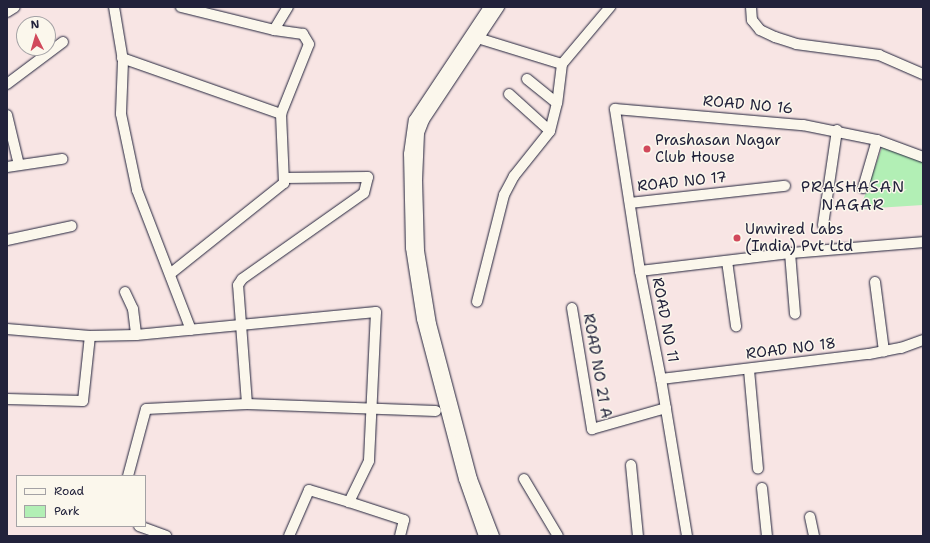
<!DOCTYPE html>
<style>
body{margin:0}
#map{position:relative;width:930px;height:543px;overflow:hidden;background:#f8e5e4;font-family:"Shantell Sans",sans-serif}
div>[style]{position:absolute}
.green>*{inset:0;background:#b2efb5}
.roads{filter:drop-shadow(0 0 1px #22223b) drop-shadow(0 0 1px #22223b)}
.minor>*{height:10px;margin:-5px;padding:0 5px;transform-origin:5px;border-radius:5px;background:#fbf7ec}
.dots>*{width:11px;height:11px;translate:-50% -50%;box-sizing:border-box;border:2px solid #fbf7ec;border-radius:50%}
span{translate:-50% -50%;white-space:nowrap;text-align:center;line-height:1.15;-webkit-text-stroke:3px #fbf7ec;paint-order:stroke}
.street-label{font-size:15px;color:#22223b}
.poi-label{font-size:15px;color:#22223b}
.left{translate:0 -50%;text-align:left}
.neighbourhood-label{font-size:16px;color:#22223b;letter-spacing:1px}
.frame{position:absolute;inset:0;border:8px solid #22223b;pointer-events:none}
.legend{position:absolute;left:16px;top:475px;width:130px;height:52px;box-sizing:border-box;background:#fbf7ec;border:1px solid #a4a2a5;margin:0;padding:5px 7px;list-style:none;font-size:12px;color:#22223b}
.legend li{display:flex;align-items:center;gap:8px;height:20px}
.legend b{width:20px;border:1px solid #a4a2a5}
.north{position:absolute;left:16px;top:16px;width:40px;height:40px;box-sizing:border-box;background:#fbf7ec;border:1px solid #a4a2a5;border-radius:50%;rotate:355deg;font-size:11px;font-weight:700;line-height:16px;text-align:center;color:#22223b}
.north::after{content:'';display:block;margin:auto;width:14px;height:18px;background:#d1495b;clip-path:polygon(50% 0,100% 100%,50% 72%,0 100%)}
</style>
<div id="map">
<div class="green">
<div style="clip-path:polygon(885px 139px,923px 153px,923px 205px,860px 209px)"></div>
</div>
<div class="roads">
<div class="minor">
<div style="left:114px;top:7px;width:55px;rotate:80.5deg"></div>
<div style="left:123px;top:61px;width:53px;rotate:92.2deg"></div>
<div style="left:121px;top:114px;width:78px;rotate:78.1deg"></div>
<div style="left:137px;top:190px;width:150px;rotate:68.9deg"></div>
<div style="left:751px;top:7px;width:13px;rotate:86deg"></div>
<div style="left:752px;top:20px;width:13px;rotate:51deg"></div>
<div style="left:760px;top:30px;width:17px;rotate:25deg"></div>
<div style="left:775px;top:37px;width:22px;rotate:18deg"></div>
<div style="left:796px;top:44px;width:84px;rotate:7.5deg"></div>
<div style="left:879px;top:55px;width:48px;rotate:23.4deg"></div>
<div style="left:7px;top:12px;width:9px;rotate:-32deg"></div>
<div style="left:274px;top:30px;width:27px;rotate:-59deg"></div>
<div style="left:471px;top:36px;width:95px;rotate:17.1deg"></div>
<div style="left:562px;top:64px;width:39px;rotate:97deg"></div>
<div style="left:557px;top:103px;width:29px;rotate:104deg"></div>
<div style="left:550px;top:131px;width:58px;rotate:128.7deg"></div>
<div style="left:514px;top:176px;width:21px;rotate:118deg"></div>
<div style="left:504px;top:195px;width:110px;rotate:104.2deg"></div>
<div style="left:122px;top:58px;width:169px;rotate:19.4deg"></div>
<div style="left:562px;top:64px;width:75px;rotate:-49.9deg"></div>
<div style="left:527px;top:79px;width:38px;rotate:39deg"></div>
<div style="left:7px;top:84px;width:70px;rotate:-36.9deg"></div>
<div style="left:509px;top:94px;width:55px;rotate:42.1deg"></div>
<div style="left:7px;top:115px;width:51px;rotate:76.5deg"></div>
<div style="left:7px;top:167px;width:56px;rotate:-8.3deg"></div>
<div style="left:863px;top:188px;width:50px;rotate:-73.7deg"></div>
<div style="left:630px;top:203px;width:156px;rotate:-6.3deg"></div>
<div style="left:823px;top:225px;width:96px;rotate:-81.6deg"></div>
<div style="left:7px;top:240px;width:66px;rotate:-12.2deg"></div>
<div style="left:790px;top:253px;width:61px;rotate:85.3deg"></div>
<div style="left:727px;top:261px;width:66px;rotate:82.1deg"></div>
<div style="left:640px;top:271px;width:151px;rotate:-6.8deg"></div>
<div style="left:790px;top:253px;width:133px;rotate:-4.7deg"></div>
<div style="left:170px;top:274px;width:146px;rotate:-38.6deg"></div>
<div style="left:284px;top:183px;width:69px;rotate:-92.5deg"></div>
<div style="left:281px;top:114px;width:75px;rotate:-68.2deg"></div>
<div style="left:309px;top:44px;width:12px;rotate:-121deg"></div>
<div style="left:303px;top:34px;width:29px;rotate:-172deg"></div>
<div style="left:274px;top:30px;width:96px;rotate:-166.1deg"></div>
<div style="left:875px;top:282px;width:70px;rotate:82.6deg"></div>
<div style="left:125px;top:292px;width:19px;rotate:65deg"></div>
<div style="left:133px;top:309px;width:26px;rotate:83deg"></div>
<div style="left:572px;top:308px;width:123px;rotate:80.6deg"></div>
<div style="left:592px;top:429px;width:77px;rotate:-15.8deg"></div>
<div style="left:7px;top:329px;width:83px;rotate:4.8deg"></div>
<div style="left:90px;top:336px;width:46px;rotate:-1.2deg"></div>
<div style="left:136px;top:335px;width:241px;rotate:-5.5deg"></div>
<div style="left:376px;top:312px;width:149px;rotate:92.7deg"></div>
<div style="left:369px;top:461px;width:46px;rotate:116deg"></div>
<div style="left:349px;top:502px;width:58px;rotate:18.1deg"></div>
<div style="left:404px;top:520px;width:16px;rotate:104deg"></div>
<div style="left:749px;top:370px;width:99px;rotate:84.8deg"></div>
<div style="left:661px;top:379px;width:209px;rotate:-6.9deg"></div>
<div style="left:869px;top:354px;width:33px;rotate:-11deg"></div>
<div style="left:901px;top:348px;width:23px;rotate:-20deg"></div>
<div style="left:7px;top:399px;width:76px;rotate:1.5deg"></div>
<div style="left:83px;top:401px;width:65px;rotate:-83.9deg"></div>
<div style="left:247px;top:404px;width:119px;rotate:-94.3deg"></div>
<div style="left:238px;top:285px;width:7px;rotate:-56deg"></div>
<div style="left:242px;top:279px;width:149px;rotate:-35.2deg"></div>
<div style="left:364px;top:193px;width:16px;rotate:-76deg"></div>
<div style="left:368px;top:177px;width:84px;rotate:179.3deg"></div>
<div style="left:631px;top:465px;width:71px;rotate:84.4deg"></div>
<div style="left:128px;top:476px;width:69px;rotate:-75deg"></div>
<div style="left:146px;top:409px;width:101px;rotate:-2.8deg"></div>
<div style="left:247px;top:404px;width:189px;rotate:2.1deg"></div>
<div style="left:524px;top:479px;width:66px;rotate:59.2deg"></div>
<div style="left:762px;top:488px;width:48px;rotate:84.1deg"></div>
<div style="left:810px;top:517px;width:19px;rotate:78deg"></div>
<div style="left:139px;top:526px;width:29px;rotate:20deg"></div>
<div style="left:289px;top:536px;width:50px;rotate:-66.5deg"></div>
<div style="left:309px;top:490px;width:42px;rotate:16.7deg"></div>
<div style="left:484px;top:536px;width:60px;rotate:-109.3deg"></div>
<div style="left:464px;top:479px;width:165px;rotate:-104.7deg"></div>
<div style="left:422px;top:319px;width:72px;rotate:-98.8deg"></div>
<div style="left:411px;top:248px;width:94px;rotate:-91.2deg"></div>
<div style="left:409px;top:154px;width:34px;rotate:-82deg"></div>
<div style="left:414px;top:120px;width:136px;rotate:-56.4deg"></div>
<div style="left:494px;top:536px;width:61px;rotate:-111.1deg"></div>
<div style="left:472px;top:479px;width:160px;rotate:-104.8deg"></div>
<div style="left:431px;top:324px;width:74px;rotate:-99.3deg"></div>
<div style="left:419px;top:251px;width:70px;rotate:-91.6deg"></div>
<div style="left:417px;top:181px;width:48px;rotate:-87.6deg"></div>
<div style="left:419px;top:133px;width:14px;rotate:-69deg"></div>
<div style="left:424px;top:120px;width:136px;rotate:-56.4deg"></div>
<div style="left:687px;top:536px;width:159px;rotate:-99.4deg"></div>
<div style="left:661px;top:379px;width:110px;rotate:-101deg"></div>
<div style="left:640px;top:271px;width:164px;rotate:-98.8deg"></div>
<div style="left:615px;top:109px;width:189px;rotate:4.9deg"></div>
<div style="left:803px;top:125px;width:76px;rotate:11.5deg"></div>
<div style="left:877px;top:140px;width:49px;rotate:20.3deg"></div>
</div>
</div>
<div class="dots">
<div style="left:647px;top:149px;background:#d1495b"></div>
<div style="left:737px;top:238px;background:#d1495b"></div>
</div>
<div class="street-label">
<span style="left:748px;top:105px;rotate:5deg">ROAD NO 16</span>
<span style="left:682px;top:182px;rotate:-6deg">ROAD NO 17</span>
<span style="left:665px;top:320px;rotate:79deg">ROAD NO 11</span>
<span style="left:791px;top:349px;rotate:-7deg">ROAD NO 18</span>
<span style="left:597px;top:366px;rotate:80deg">ROAD NO 21 A</span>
</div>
<div class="poi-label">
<span class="left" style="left:655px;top:149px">Prashasan Nagar<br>Club House</span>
<span class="left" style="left:745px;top:238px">Unwired Labs<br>(India) Pvt Ltd</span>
</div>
<div class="neighbourhood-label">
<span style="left:853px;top:196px">PRASHASAN<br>NAGAR</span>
</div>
<div class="frame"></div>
<ul class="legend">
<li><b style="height:5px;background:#fbf7ec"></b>Road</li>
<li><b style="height:11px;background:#b2efb5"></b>Park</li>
</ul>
<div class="north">N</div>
</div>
